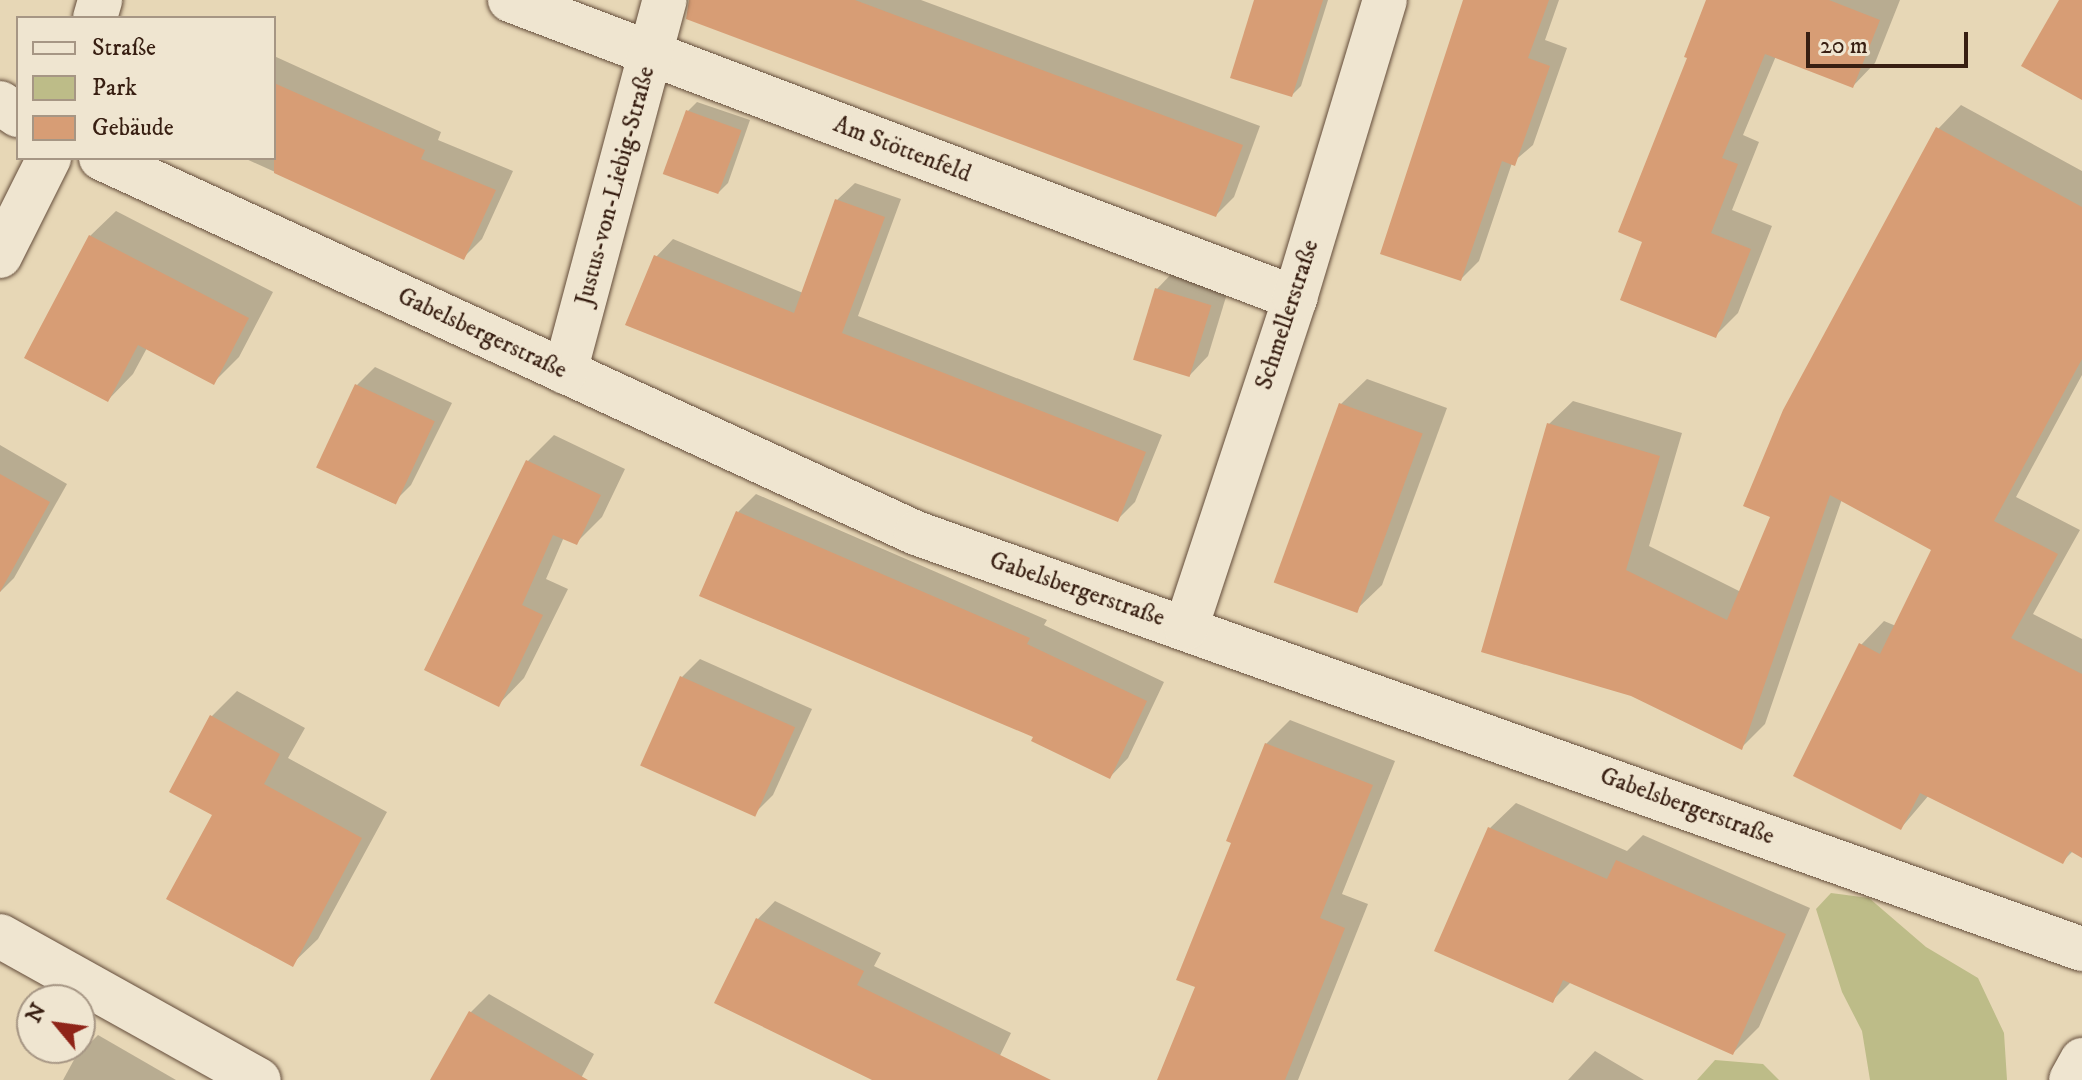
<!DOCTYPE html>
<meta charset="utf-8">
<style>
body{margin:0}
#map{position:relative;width:2082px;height:1080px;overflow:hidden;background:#e7d7b6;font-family:"IM FELL DW Pica",serif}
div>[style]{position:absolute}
.green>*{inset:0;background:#bdbc88}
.shadow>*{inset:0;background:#0003}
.building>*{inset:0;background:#d79d75;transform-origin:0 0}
.roads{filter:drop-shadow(0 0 2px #644d3b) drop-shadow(0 0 2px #644d3b)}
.street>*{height:44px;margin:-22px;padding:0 22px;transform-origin:22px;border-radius:22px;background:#efe5d0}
span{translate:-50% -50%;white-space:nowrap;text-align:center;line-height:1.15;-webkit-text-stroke:8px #efe5d0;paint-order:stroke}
.street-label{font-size:24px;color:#381f12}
.legend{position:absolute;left:16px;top:16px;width:260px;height:144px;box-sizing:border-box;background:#efe5d0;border:2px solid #a69684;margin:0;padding:10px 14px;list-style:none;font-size:24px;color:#381f12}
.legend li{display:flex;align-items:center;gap:16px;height:40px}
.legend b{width:40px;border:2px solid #a69684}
.north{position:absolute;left:16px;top:984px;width:80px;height:80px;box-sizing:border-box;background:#efe5d0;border:2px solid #a69684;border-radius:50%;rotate:299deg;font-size:22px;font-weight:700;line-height:32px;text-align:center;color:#381f12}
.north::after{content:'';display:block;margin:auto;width:28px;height:36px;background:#8f2418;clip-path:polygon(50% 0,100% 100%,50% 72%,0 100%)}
.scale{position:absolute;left:1806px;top:32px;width:162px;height:36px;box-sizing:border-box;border:4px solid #381f12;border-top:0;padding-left:10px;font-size:24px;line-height:28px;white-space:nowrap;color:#381f12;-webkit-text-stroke:6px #efe5d0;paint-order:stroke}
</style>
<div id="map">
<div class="green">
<div style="clip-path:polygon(1831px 893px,1869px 898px,1926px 947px,1978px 978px,2004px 1033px,2007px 1080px,1870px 1080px,1862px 1031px,1842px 992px,1816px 909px)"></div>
<div style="clip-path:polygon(1715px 1060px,1763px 1064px,1779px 1080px,1697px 1080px)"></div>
</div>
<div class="shadow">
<div style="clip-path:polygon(720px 0,921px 0,1260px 126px,1234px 197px,1216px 215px)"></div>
<div style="clip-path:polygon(1256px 0,1328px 0,1301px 86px,1292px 95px)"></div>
<div style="clip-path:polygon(1466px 0,1559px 0,1545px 40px,1567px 48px,1533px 145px,1512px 163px,1479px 261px,1461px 279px)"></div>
<div style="clip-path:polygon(1709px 0,1900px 0,1875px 63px,1853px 86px,1776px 56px,1743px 135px,1759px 142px,1732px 210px,1772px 226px,1738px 313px,1716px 335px,1644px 241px,1690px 57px)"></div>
<div style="clip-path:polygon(274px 56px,441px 132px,438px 140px,513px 171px,482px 239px,464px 257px,244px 158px,274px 158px)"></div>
<div style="clip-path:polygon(697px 102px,750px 120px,728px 183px,719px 192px,666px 173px,688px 111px)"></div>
<div style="clip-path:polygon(1961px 105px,2082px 171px,2082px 375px,2016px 497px,2080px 530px,2033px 614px,2082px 639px,2082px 855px,2073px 851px,2062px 862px,1929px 795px,1901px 828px,1861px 645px,1884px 621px,1896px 626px,1934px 549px,1842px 499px,1765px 724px,1741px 748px,1632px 694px,1549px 424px,1573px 401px,1682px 433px,1649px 546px,1741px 592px,1938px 129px)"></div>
<div style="clip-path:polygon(855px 183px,901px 199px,858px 316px,1162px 435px,1135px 502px,1118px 519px,628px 324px,656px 257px,673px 239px,803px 293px,837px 200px)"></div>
<div style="clip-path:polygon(116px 211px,273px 292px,239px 357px,214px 382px,147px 348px,133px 374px,108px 400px,90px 236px)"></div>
<div style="clip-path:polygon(1175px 270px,1229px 287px,1208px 356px,1190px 375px,1157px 289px)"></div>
<div style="clip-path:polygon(375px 367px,452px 403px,411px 485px,393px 503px,318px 466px,357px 385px)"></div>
<div style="clip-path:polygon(1367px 379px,1447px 408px,1382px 585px,1356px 610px,1341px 404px)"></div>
<div style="clip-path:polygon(554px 435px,625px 469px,602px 517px,576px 543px,564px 537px,546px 579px,568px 589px,524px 678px,499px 704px,427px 670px,528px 461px)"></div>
<div style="clip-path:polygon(0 445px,67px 484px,14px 578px,0 592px)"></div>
<div style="clip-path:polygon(756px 494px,1047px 620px,1044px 625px,1164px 682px,1128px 758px,1110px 777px,1035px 736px,738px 512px)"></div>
<div style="clip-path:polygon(700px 659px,812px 709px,773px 795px,755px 813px,682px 677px)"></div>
<div style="clip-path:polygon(237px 691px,305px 728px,288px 758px,387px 812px,318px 939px,292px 964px,214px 814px,211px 717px)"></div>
<div style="clip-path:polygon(1290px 720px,1395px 761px,1342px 894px,1368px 904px,1298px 1080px,1160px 1080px,1197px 986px,1233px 842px,1266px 744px)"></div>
<div style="clip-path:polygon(1516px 803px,1627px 851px,1643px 835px,1810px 908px,1759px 1027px,1733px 1053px,1571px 982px,1553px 1000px,1490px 828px)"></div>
<div style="clip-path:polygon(775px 901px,881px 953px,874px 966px,1011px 1033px,988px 1080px,877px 1080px,757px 920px)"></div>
<div style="clip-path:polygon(489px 994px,594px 1054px,580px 1080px,432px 1080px,471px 1012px)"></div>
<div style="clip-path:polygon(98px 1035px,176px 1080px,63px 1080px,75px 1058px)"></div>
<div style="clip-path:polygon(1595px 1051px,1644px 1080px,1568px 1080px)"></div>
</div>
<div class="building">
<div style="clip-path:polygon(689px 0,855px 0,1243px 145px,1216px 217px,686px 19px)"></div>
<div style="clip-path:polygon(1254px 0,1323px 0,1292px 97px,1230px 78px)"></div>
<div style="clip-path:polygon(1463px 0,1549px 0,1528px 58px,1550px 66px,1515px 166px,1502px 161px,1461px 281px,1380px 254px)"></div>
<div style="clip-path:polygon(1706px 0,1829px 0,1880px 20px,1853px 88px,1765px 54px,1722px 158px,1738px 164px,1711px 233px,1751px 249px,1716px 338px,1620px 300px,1642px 242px,1618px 232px,1687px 58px,1684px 57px)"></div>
<div style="clip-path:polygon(2059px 0,2082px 0,2082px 100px,2021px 66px)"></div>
<div style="clip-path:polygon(274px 83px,425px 150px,421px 159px,496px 190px,464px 260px,274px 173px)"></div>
<div style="left:686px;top:110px;width:59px;height:68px;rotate:20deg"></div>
<div style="clip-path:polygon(1936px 127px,2082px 207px,2082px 359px,1994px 521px,2058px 554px,2011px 638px,2082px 674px,2082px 858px,2070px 851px,2063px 864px,1920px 793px,1901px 830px,1793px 776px,1859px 643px,1880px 654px,1931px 550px,1830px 495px,1742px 750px,1631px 696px,1481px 652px,1547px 423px,1660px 456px,1626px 570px,1727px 620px,1770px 517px,1743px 506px,1783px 410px)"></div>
<div style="clip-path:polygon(835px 199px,885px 217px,842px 333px,1146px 452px,1118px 522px,625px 325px,654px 255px,794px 313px)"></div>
<div style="clip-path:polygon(89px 235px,249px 318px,214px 385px,138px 345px,108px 402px,24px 358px)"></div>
<div style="left:1155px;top:288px;width:59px;height:75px;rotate:17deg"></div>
<div style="left:355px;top:384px;width:88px;height:92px;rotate:25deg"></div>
<div style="left:1339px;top:403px;width:89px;height:191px;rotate:20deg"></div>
<div style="clip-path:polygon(526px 460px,601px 495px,577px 545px,553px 535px,522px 605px,543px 615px,499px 707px,424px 670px)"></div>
<div style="clip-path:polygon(0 474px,50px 502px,0 592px)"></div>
<div style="clip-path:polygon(736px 511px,1030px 638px,1027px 644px,1147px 701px,1110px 779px,1031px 741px,1033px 737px,699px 596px)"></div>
<div style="left:680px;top:676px;width:126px;height:98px;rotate:24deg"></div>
<div style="clip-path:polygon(210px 715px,280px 754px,264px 784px,362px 838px,293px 967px,166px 899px,212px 815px,169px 792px)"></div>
<div style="clip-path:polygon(1265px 743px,1373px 785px,1320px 918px,1345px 928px,1285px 1080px,1157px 1080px,1195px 987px,1176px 980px,1231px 843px,1226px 841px)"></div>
<div style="clip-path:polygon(1488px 827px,1607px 879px,1616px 860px,1786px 934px,1733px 1055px,1563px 980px,1553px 1003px,1434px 951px)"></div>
<div style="clip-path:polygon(756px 918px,864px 971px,857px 985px,1051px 1080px,872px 1080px,714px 1003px)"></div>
<div style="clip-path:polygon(469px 1011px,588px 1080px,430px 1080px)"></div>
</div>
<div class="roads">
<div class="street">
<div style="left:510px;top:0;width:840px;rotate:20.79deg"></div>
<div style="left:95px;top:18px;width:19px;rotate:-74deg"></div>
<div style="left:0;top:103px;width:22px;rotate:34deg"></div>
<div style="left:101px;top:158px;width:897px;rotate:24.71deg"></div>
<div style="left:916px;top:533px;width:1238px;rotate:19.64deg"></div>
<div style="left:0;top:256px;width:110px;rotate:-63.4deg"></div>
<div style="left:565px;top:372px;width:385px;rotate:-75deg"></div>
<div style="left:1186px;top:628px;width:348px;rotate:-71.7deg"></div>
<div style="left:1295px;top:298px;width:311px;rotate:-73.2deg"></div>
<div style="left:0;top:936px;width:296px;rotate:29.1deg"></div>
<div style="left:2071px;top:1080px;width:23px;rotate:-61deg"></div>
</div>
</div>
<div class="street-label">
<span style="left:902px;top:150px;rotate:21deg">Am Stöttenfeld</span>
<span style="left:616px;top:186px;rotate:-75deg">Justus-von-Liebig-Straße</span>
<span style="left:1288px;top:315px;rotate:-72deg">Schmellerstraße</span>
<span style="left:482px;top:334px;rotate:25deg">Gabelsbergerstraße</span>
<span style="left:1077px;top:590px;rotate:19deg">Gabelsbergerstraße</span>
<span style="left:1687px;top:807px;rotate:20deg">Gabelsbergerstraße</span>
</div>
<ul class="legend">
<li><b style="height:10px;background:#efe5d0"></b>Straße</li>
<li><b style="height:22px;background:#bdbc88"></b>Park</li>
<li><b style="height:22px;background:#d79d75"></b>Gebäude</li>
</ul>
<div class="north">N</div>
<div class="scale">20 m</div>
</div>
